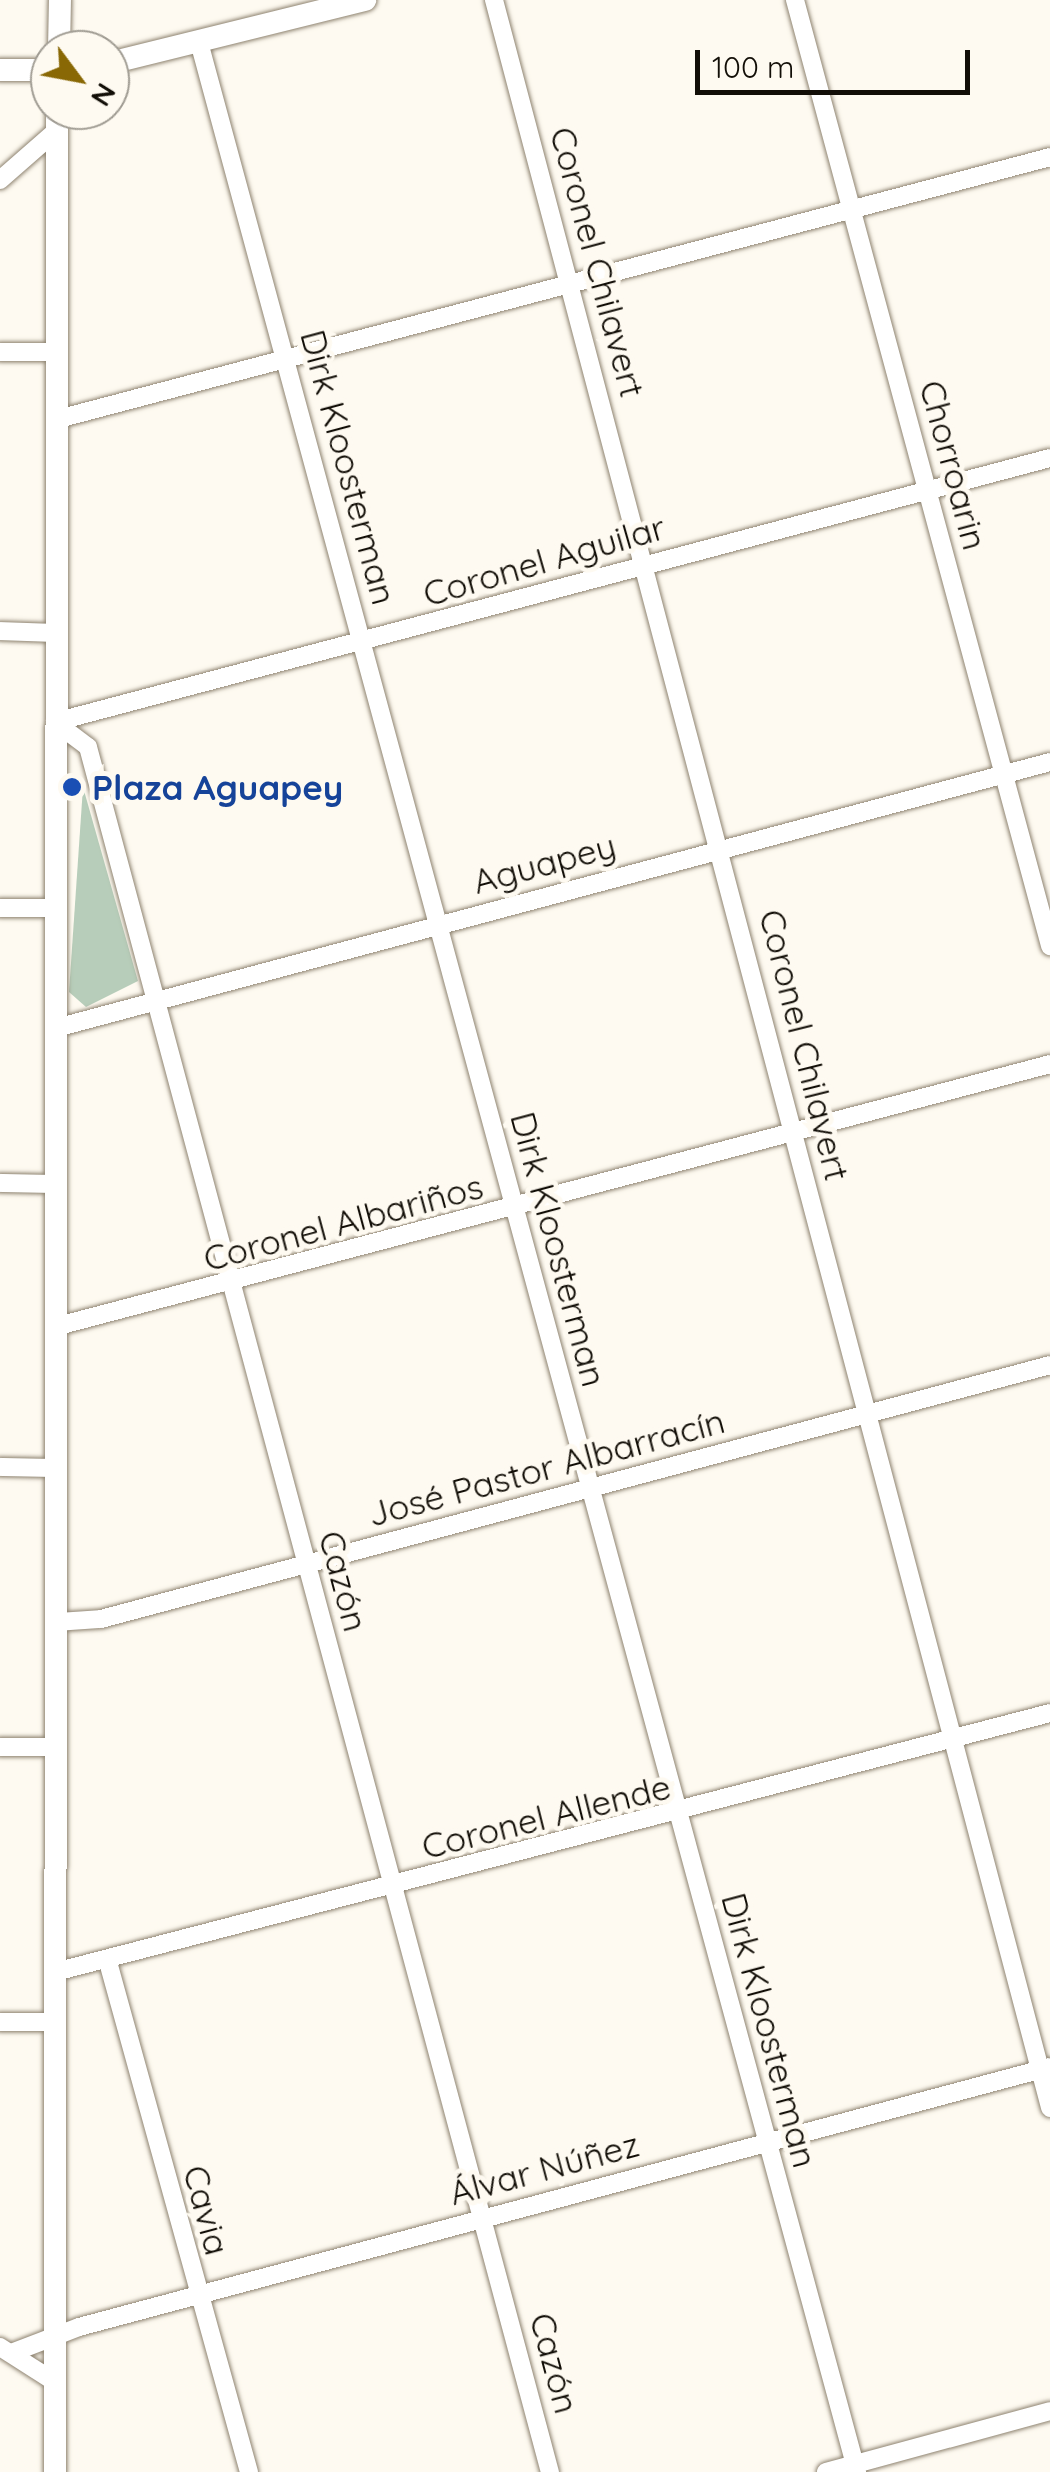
<!DOCTYPE html>
<meta charset="utf-8">
<style>
body{margin:0}
#map{position:relative;width:1050px;height:2472px;overflow:hidden;background:#fefaf1;font-family:Quicksand,sans-serif}
div>[style]{position:absolute}
.green>*{inset:0;background:#b7cdba}
.roads{filter:drop-shadow(0 0 2px #8e8370) drop-shadow(0 0 2px #8e8370)}
.minor>*{height:18px;margin:-9px;padding:0 9px;transform-origin:9px;border-radius:9px;background:#fff}
.tertiary>*{height:22px;margin:-11px;padding:0 11px;transform-origin:11px;border-radius:11px;background:#fff}
.dots>*{width:28px;height:28px;translate:-50% -50%;box-sizing:border-box;border:5px solid #fefaf1;border-radius:50%}
span{translate:-50% -50%;white-space:nowrap;text-align:center;line-height:1.15;-webkit-text-stroke:10px #fefaf1;paint-order:stroke}
.street-label{font-size:35px;color:#120e07}
.transit-label{font-size:35px;color:#164399;font-weight:700}
.left{translate:0 -50%;text-align:left}
.north{position:absolute;left:30px;top:30px;width:100px;height:100px;box-sizing:border-box;background:#fefaf1;border:2px solid #a09c93;border-radius:50%;rotate:122deg;font-size:28px;font-weight:700;line-height:40px;text-align:center;color:#120e07}
.north::after{content:'';display:block;margin:auto;width:35px;height:45px;background:#896805;clip-path:polygon(50% 0,100% 100%,50% 72%,0 100%)}
.scale{position:absolute;left:695px;top:50px;width:275px;height:45px;box-sizing:border-box;border:5px solid #120e07;border-top:0;padding-left:12px;font-size:30px;line-height:35px;white-space:nowrap;color:#120e07;-webkit-text-stroke:8px #fefaf1;paint-order:stroke}
</style>
<div id="map">
<div class="green">
<div style="clip-path:polygon(83px 787px,138px 981px,86px 1007px,69px 992px)"></div>
</div>
<div class="roads">
<div class="minor">
<div style="left:494px;top:0;width:2180px;rotate:75.22deg"></div>
<div style="left:795px;top:0;width:980px;rotate:74.91deg"></div>
<div style="left:199px;top:42px;width:2518px;rotate:74.85deg"></div>
<div style="left:0;top:180px;width:74px;rotate:-41.2deg"></div>
<div style="left:0;top:352px;width:57px"></div>
<div style="left:58px;top:419px;width:1026px;rotate:-14.79deg"></div>
<div style="left:0;top:631px;width:54px;rotate:2.1deg"></div>
<div style="left:55px;top:722px;width:41px;rotate:37.1deg"></div>
<div style="left:88px;top:747px;width:1786px;rotate:75.01deg"></div>
<div style="left:55px;top:722px;width:1029px;rotate:-14.86deg"></div>
<div style="left:0;top:908px;width:56px"></div>
<div style="left:56px;top:1028px;width:1029px;rotate:-14.98deg"></div>
<div style="left:0;top:1183px;width:57px;rotate:1deg"></div>
<div style="left:58px;top:1326px;width:1026px;rotate:-14.79deg"></div>
<div style="left:0;top:1467px;width:57px;rotate:1deg"></div>
<div style="left:57px;top:1622px;width:44px;rotate:-3.9deg"></div>
<div style="left:101px;top:1619px;width:982px;rotate:-14.98deg"></div>
<div style="left:0;top:1747px;width:53px"></div>
<div style="left:108px;top:1962px;width:529px;rotate:74.55deg"></div>
<div style="left:55px;top:1972px;width:1028px;rotate:-14.59deg"></div>
<div style="left:0;top:2022px;width:55px"></div>
<div style="left:0;top:2347px;width:65px;rotate:32.5deg"></div>
<div style="left:14px;top:2352px;width:70px;rotate:-21deg"></div>
<div style="left:79px;top:2327px;width:1005px;rotate:-14.99deg"></div>
<div style="left:826px;top:2472px;width:232px;rotate:-15.2deg"></div>
</div>
<div class="tertiary">
<div style="left:59px;top:50px;width:50px;rotate:-88.9deg"></div>
<div style="left:110px;top:63px;width:263px;rotate:-13.9deg"></div>
<div style="left:0;top:70px;width:50px"></div>
<div style="left:55px;top:2472px;width:2362px;rotate:-89.95deg"></div>
</div>
</div>
<div class="dots">
<div style="left:72px;top:787px;background:#1a4fb4"></div>
</div>
<div class="street-label">
<span style="left:598px;top:262px;rotate:75deg">Coronel Chilavert</span>
<span style="left:954px;top:465px;rotate:75deg">Chorroarin</span>
<span style="left:349px;top:467px;rotate:75deg">Dirk Kloosterman</span>
<span style="left:544px;top:560px;rotate:-16deg">Coronel Aguilar</span>
<span style="left:544px;top:863px;rotate:-15deg">Aguapey</span>
<span style="left:805px;top:1045px;rotate:76deg">Coronel Chilavert</span>
<span style="left:343px;top:1222px;rotate:-15deg">Coronel Albariños</span>
<span style="left:559px;top:1249px;rotate:75deg">Dirk Kloosterman</span>
<span style="left:546px;top:1467px;rotate:-15deg">José Pastor Albarracín</span>
<span style="left:344px;top:1581px;rotate:75deg">Cazón</span>
<span style="left:546px;top:1816px;rotate:-14deg">Coronel Allende</span>
<span style="left:770px;top:2030px;rotate:75deg">Dirk Kloosterman</span>
<span style="left:544px;top:2168px;rotate:-15deg">Álvar Núñez</span>
<span style="left:207px;top:2210px;rotate:75deg">Cavia</span>
<span style="left:555px;top:2363px;rotate:75deg">Cazón</span>
</div>
<div class="transit-label">
<span class="left" style="left:92px;top:787px">Plaza Aguapey</span>
</div>
<div class="north">N</div>
<div class="scale">100 m</div>
</div>
